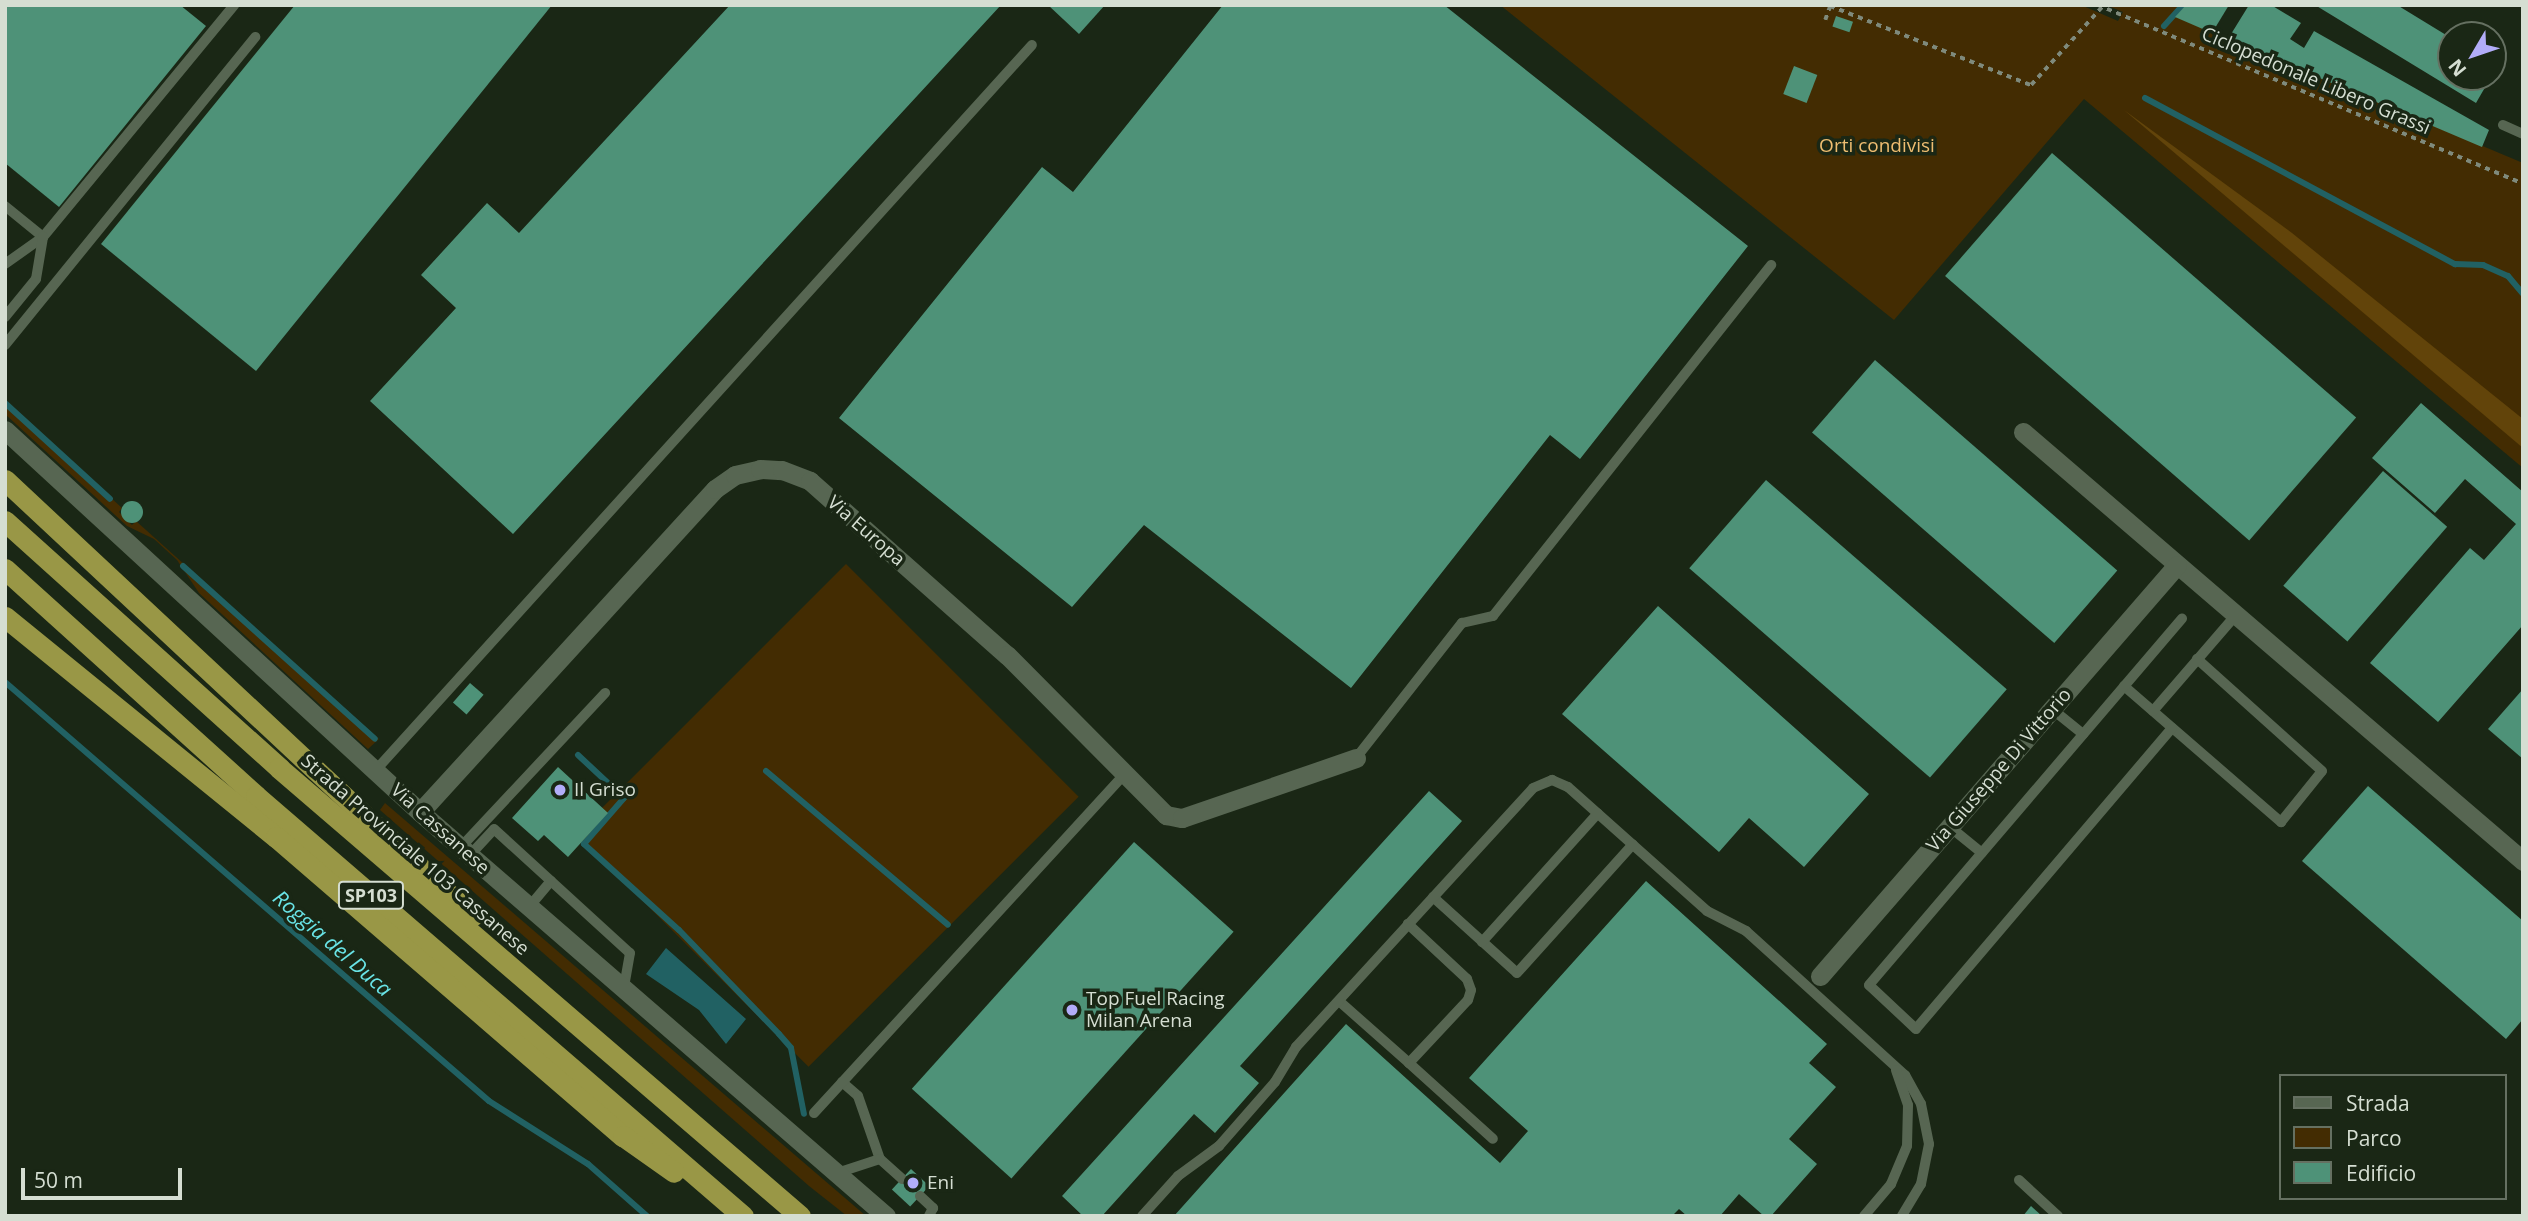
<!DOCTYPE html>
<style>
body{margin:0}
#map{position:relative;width:2528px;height:1221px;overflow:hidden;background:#1a2715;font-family:"Open Sans",sans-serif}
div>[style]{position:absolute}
.green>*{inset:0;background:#432c02;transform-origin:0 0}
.forest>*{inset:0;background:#62440a}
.water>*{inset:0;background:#216163}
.stream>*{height:6px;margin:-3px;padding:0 3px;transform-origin:3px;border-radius:3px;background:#216163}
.building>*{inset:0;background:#4e9278;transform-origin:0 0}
.round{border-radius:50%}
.path>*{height:3.5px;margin-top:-1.75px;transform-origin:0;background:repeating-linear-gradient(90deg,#7f8a7c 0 5px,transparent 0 10px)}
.lane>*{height:10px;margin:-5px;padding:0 5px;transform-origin:5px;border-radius:5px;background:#576652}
.street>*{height:19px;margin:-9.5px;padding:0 9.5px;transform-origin:9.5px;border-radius:9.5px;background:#576652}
.highway>*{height:21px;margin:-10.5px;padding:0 10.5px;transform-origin:10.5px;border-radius:10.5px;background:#999746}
.dots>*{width:19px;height:19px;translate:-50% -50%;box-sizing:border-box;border:4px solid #1a2715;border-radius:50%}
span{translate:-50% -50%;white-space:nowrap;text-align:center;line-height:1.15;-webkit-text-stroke:7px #1a2715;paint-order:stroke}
.shield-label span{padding:2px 5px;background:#1a2715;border:2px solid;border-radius:5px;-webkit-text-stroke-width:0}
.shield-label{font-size:18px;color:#d5ded2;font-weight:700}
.street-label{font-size:19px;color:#d5ded2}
.park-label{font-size:19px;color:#eebd71}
.poi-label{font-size:19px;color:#d5ded2}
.left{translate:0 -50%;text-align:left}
.water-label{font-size:21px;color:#69e4e7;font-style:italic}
.frame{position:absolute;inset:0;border:7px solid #d5ded2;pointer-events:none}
.legend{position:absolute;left:2279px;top:1074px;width:228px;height:126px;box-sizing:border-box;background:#1a2715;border:2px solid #657061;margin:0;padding:9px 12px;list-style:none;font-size:21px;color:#d5ded2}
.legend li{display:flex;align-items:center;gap:14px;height:35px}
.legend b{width:35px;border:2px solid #657061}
.north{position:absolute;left:2437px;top:21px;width:70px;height:70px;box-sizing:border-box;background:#1a2715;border:2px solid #657061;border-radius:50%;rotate:231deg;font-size:19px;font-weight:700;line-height:28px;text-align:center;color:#d5ded2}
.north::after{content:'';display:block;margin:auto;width:24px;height:32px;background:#b2adf9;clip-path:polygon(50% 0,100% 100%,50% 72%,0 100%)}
.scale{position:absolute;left:21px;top:1168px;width:161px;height:32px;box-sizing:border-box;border:4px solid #d5ded2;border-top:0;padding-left:9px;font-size:21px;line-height:24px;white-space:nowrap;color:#d5ded2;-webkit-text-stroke:5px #1a2715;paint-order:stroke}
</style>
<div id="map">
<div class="green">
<div style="clip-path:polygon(1500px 5px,2081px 5px,2118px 21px,2123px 12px,2106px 5px,2186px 5px,2176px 17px,2523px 163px,2523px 468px,2084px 99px,1894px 320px)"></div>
<div style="clip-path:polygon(5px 400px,122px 508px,119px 512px,132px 525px,136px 521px,379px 739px,368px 749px,199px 593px,177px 560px,154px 539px,127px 526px,5px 414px)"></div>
<div style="left:846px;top:564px;width:329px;height:382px;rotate:45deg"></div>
<div style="clip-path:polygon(385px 803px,866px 1216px,847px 1216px,809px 1186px,380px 810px)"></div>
</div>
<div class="forest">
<div style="clip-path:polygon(2124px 110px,2292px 233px,2523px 419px,2523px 448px)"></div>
</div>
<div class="water">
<div style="clip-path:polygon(666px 948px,746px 1019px,726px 1044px,699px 1010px,646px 974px)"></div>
</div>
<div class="stream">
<div style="left:2164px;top:26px;width:28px;rotate:-48deg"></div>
<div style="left:2145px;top:98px;width:352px;rotate:28.2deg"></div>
<div style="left:2455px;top:264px;width:28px;rotate:2deg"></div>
<div style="left:2483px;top:265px;width:27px;rotate:24deg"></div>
<div style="left:2508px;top:276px;width:23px;rotate:50deg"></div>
<div style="left:5px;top:403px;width:142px;rotate:42.4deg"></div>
<div style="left:183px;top:566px;width:258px;rotate:42deg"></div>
<div style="left:5px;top:682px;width:640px;rotate:40.88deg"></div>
<div style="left:489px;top:1101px;width:117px;rotate:32.5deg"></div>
<div style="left:588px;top:1164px;width:79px;rotate:41.4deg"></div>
<div style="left:578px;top:755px;width:63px;rotate:43.1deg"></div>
<div style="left:624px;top:798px;width:61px;rotate:131deg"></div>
<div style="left:584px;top:844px;width:128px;rotate:42.2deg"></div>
<div style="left:679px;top:930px;width:144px;rotate:46.1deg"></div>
<div style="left:779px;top:1034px;width:18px;rotate:49deg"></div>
<div style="left:791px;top:1048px;width:67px;rotate:78.9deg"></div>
<div style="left:766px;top:771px;width:238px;rotate:40.2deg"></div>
</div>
<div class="building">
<div style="clip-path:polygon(5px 5px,180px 5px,206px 26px,59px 207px,5px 163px)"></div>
<div style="clip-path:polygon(295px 5px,552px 5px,256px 371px,101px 244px)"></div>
<div style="clip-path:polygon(730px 5px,1001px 5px,513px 534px,370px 401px,456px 308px,421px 275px,487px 203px,519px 233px)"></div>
<div style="clip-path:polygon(1048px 5px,1105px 5px,1079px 34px)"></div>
<div style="clip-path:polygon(1223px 5px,1444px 5px,1748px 246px,1580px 459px,1550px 435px,1351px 688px,1144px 525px,1072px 607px,839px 418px,1042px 167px,1073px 192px)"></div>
<div style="clip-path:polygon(2186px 5px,2229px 5px,2212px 33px,2175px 17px)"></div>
<div style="clip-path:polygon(2249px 5px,2271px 5px,2301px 23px,2290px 39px,2304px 48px,2314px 31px,2489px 130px,2482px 147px,2228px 39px)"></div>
<div style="clip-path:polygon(2315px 5px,2397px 5px,2451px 38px,2451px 77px,2491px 77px,2476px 103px)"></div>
<div style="left:1836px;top:16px;width:18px;height:11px;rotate:19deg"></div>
<div style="left:1794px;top:66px;width:25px;height:30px;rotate:21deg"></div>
<div style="left:2052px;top:153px;width:403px;height:163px;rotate:41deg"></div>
<div style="left:1875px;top:360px;width:321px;height:96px;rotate:41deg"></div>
<div style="clip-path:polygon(2421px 403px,2523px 492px,2523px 625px,2438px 722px,2370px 663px,2470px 548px,2484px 560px,2516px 524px,2465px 479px,2435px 513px,2372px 458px)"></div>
<div style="left:2383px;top:471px;width:85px;height:152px;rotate:41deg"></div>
<div style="left:1766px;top:480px;width:319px;height:117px;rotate:41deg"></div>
<div class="round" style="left:121px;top:501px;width:22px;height:22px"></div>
<div style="clip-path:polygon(1658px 606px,1869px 794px,1804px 867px,1749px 818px,1719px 852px,1562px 714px)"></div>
<div style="left:470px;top:683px;width:18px;height:26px;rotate:41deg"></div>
<div style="clip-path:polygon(2523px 689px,2523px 759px,2488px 729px)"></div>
<div style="clip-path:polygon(558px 767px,608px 813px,568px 857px,544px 835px,538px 841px,512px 818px)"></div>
<div style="clip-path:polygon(2368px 786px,2523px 921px,2523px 1019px,2506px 1039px,2302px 861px)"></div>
<div style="clip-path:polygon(1429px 791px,1462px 821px,1240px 1066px,1259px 1083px,1215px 1133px,1194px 1114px,1102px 1216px,1083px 1216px,1062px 1196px)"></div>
<div style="left:1134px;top:842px;width:134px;height:332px;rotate:42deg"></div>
<div style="clip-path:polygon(1646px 881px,1827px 1044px,1809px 1063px,1836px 1087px,1789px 1139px,1817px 1164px,1771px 1216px,1764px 1216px,1739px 1194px,1720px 1216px,1687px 1216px,1679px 1209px,1672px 1216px,1174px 1216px,1346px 1024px,1500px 1163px,1528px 1131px,1469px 1078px)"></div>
<div style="left:911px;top:1169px;width:25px;height:28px;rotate:43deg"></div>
<div style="clip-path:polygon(2031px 1206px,2042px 1216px,2023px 1216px)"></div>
</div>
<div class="path">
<div style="left:2098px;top:5px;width:461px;rotate:22.8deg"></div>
<div style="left:1825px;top:20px;width:15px;rotate:-70deg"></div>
<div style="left:1830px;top:6px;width:216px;rotate:21.5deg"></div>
<div style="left:2031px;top:85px;width:105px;rotate:-47.7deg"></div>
</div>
<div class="lane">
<div style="left:2503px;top:125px;width:22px;rotate:24deg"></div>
<div style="left:5px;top:206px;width:49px;rotate:39.2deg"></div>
<div style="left:5px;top:264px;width:47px;rotate:-35.4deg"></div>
<div style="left:43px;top:237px;width:301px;rotate:-50.5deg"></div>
<div style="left:5px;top:317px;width:49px;rotate:-50.8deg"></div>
<div style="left:36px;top:279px;width:43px;rotate:-80.5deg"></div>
<div style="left:5px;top:345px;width:397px;rotate:-50.9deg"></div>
<div style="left:2124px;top:686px;width:208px;rotate:40.9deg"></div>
<div style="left:2281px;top:822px;width:65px;rotate:-51.2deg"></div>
<div style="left:2322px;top:771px;width:168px;rotate:-138.1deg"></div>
<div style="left:2052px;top:709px;width:40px;rotate:39deg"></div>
<div style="left:2153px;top:711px;width:127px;rotate:-49.2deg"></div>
<div style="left:2172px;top:728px;width:395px;rotate:130.4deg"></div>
<div style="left:1916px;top:1029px;width:64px;rotate:-136.9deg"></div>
<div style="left:1869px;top:985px;width:482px;rotate:-49.5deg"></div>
<div style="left:1356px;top:758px;width:172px;rotate:-51.9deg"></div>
<div style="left:1462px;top:623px;width:32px;rotate:-13deg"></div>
<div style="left:1493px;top:616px;width:448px;rotate:-51.6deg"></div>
<div style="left:375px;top:771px;width:979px;rotate:-47.86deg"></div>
<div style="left:1950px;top:827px;width:41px;rotate:39.1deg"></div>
<div style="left:461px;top:847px;width:211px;rotate:-46.9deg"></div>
<div style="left:470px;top:855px;width:35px;rotate:-47deg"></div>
<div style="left:494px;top:829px;width:184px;rotate:42.4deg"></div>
<div style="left:630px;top:953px;width:36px;rotate:100deg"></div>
<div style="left:1433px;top:897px;width:113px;rotate:42.1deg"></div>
<div style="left:1517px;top:973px;width:173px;rotate:-48deg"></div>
<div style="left:529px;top:907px;width:34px;rotate:-50deg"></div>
<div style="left:1482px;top:942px;width:173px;rotate:-48deg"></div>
<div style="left:1339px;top:1001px;width:94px;rotate:41.5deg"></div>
<div style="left:1409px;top:1063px;width:86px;rotate:-46.9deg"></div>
<div style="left:1468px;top:1000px;width:10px;rotate:-73deg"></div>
<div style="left:1471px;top:990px;width:12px;rotate:-110deg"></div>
<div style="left:1467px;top:979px;width:81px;rotate:-137deg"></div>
<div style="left:1409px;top:1063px;width:113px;rotate:42.1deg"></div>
<div style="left:842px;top:1082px;width:21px;rotate:41deg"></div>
<div style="left:858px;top:1096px;width:67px;rotate:70.8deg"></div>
<div style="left:814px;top:1113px;width:459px;rotate:-47.5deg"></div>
<div style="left:837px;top:1173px;width:45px;rotate:-18deg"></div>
<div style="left:880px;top:1159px;width:30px;rotate:42deg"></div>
<div style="left:2019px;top:1180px;width:53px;rotate:42.7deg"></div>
<div style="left:920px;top:1196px;width:18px;rotate:43deg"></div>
<div style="left:933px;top:1208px;width:9px;rotate:117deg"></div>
<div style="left:1142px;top:1216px;width:54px;rotate:-48deg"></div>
<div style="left:1178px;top:1176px;width:51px;rotate:-36.2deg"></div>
<div style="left:1219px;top:1146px;width:85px;rotate:-48.8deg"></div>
<div style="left:1275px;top:1082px;width:41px;rotate:-59deg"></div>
<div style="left:1296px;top:1047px;width:351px;rotate:-47.5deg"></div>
<div style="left:1533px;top:788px;width:21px;rotate:-23deg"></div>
<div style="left:1552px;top:780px;width:17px;rotate:24deg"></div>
<div style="left:1568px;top:787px;width:186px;rotate:41.7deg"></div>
<div style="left:1707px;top:911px;width:44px;rotate:27.1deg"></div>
<div style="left:1746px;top:931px;width:215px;rotate:42.2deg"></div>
<div style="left:1905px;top:1075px;width:33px;rotate:61deg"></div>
<div style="left:1921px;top:1104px;width:41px;rotate:78.7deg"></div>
<div style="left:1929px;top:1144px;width:41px;rotate:101.3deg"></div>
<div style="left:1921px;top:1184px;width:37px;rotate:121deg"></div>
<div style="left:1864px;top:1216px;width:42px;rotate:-49.8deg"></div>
<div style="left:1891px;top:1184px;width:41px;rotate:-67.2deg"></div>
<div style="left:1907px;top:1146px;width:41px;rotate:-88.6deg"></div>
<div style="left:1908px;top:1105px;width:37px;rotate:-109deg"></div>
</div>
<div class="street">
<div style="left:5px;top:430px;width:564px;rotate:42.63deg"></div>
<div style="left:420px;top:812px;width:617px;rotate:40.92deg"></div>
<div style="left:2023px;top:432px;width:659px;rotate:40.63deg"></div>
<div style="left:420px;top:812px;width:437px;rotate:-47.6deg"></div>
<div style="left:715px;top:489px;width:24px;rotate:-35deg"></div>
<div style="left:735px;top:475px;width:26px;rotate:-13deg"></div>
<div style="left:760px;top:469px;width:22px;rotate:3deg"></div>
<div style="left:782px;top:470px;width:30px;rotate:21deg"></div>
<div style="left:810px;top:481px;width:263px;rotate:41.5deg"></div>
<div style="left:1007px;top:655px;width:226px;rotate:45.2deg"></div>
<div style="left:1166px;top:815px;width:16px;rotate:11deg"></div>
<div style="left:1182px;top:818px;width:184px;rotate:-19deg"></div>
<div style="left:1820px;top:976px;width:544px;rotate:-49.02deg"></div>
</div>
<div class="highway">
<div style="left:5px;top:480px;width:639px;rotate:43.03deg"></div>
<div style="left:5px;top:521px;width:369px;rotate:42deg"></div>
<div style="left:279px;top:768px;width:687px;rotate:40.69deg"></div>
<div style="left:5px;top:569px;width:338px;rotate:42.1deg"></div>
<div style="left:256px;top:796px;width:643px;rotate:40.78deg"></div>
<div style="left:5px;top:617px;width:349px;rotate:39.1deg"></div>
<div style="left:276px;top:837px;width:458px;rotate:40.8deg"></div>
<div style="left:623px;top:1136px;width:62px;rotate:35.2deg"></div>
</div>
<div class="dots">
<div style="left:560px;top:790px;background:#b2adf9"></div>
<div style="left:1072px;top:1010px;background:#b2adf9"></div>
<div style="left:913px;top:1183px;background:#b2adf9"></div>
</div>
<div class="shield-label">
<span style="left:371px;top:895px">SP103</span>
</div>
<div class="street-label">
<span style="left:2316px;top:81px;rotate:23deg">Ciclopedonale Libero Grassi</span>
<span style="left:866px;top:531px;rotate:41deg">Via Europa</span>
<span style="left:1999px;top:770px;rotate:-49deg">Via Giuseppe Di Vittorio</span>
<span style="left:440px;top:829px;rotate:42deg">Via Cassanese</span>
<span style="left:415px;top:855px;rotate:41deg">Strada Provinciale 103 Cassanese</span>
</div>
<div class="park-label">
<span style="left:1877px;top:146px">Orti condivisi</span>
</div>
<div class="poi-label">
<span class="left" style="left:574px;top:790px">Il Griso</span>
<span class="left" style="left:1086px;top:1010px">Top Fuel Racing<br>Milan Arena</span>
<span class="left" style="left:927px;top:1183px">Eni</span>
</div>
<div class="water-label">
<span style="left:333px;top:943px;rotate:41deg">Roggia del Duca</span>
</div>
<div class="frame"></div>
<ul class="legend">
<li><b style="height:9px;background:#576652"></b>Strada</li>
<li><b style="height:19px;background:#432c02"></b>Parco</li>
<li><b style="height:19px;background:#4e9278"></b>Edificio</li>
</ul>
<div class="north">N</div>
<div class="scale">50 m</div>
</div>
